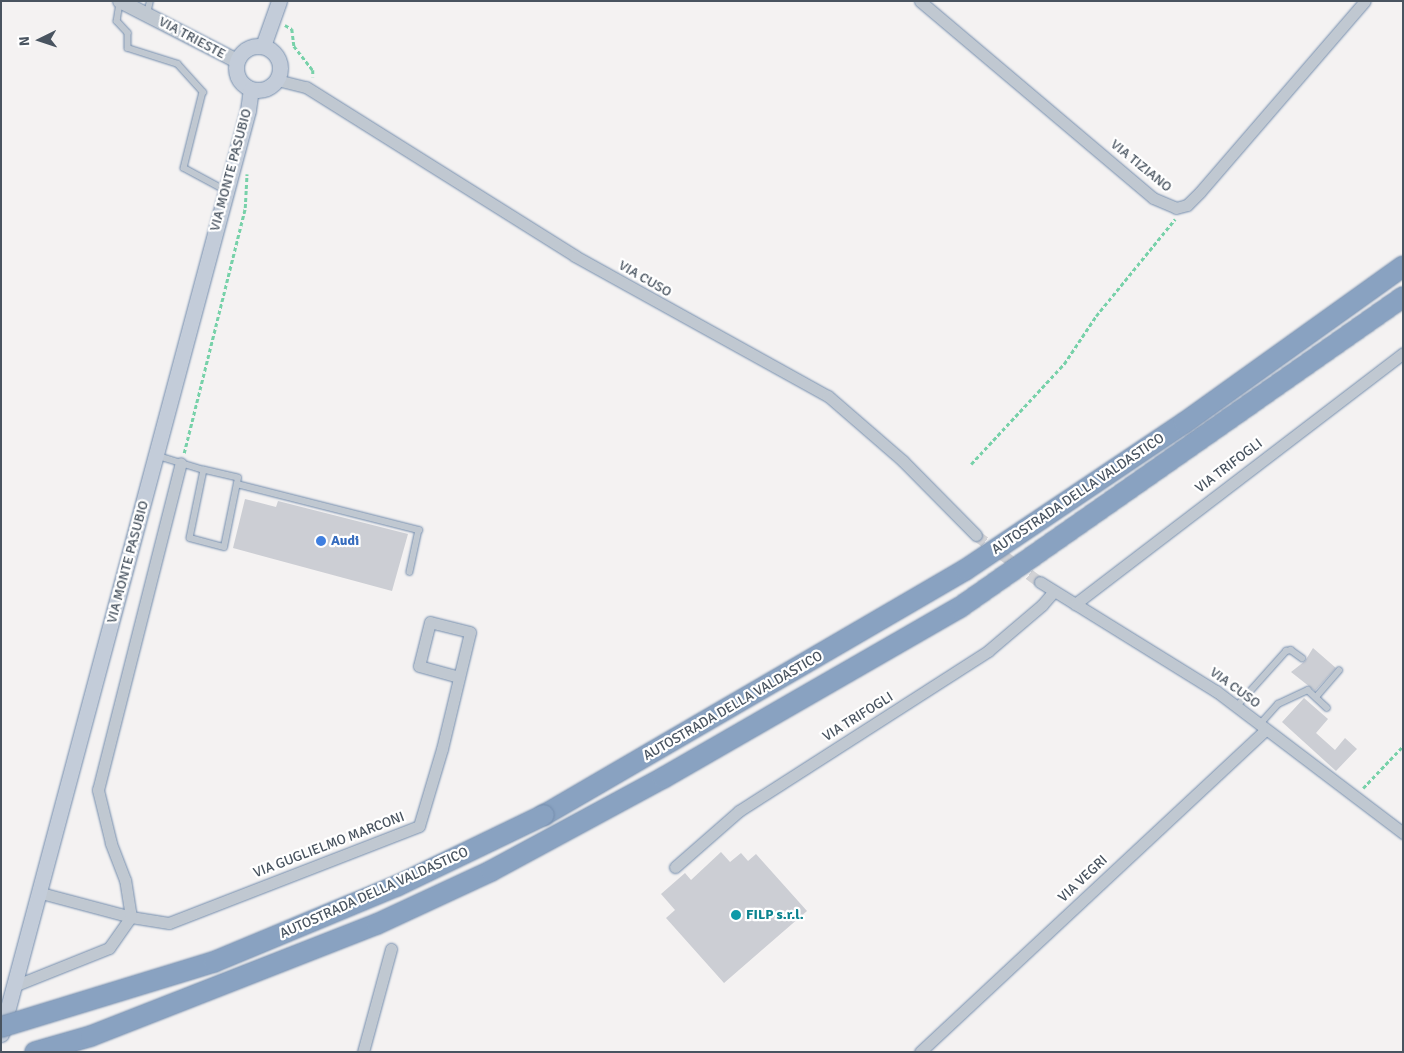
<!DOCTYPE html>
<style>
body{margin:0}
#map{position:relative;width:1404px;height:1053px;overflow:hidden;background:#f4f2f2;font-family:Signika,sans-serif}
div>[style]{position:absolute}
.building>*{inset:0;background:#ccced4}
.minor-tunnel>*{height:11px;margin-top:-5.5px;transform-origin:0;background:repeating-linear-gradient(90deg,#d2d2d5 0 11px,transparent 0 16.5px)}
.path>*{height:2.5px;margin-top:-1.25px;transform-origin:0;background:repeating-linear-gradient(90deg,#77d1a9 0 4px,transparent 0 6.5px)}
.roads{filter:drop-shadow(0 0 1px #748dad) drop-shadow(0 0 1px #748dad)}
.service>*{height:5.5px;margin:-2.75px;padding:0 2.75px;transform-origin:2.75px;border-radius:2.75px;background:#c0c8d1}
.minor>*{height:11px;margin:-5.5px;padding:0 5.5px;transform-origin:5.5px;border-radius:5.5px;background:#c0c8d1}
.tertiary>*{height:14px;margin:-7px;padding:0 7px;transform-origin:7px;border-radius:7px;background:#c0c8d1}
.secondary>*{height:15px;margin:-7.5px;padding:0 7.5px;transform-origin:7.5px;border-radius:7.5px;background:#c3ccd9}
.secondary>.ring{margin:-7.5px;padding:0;box-sizing:content-box;background:none;border:15px solid #c3ccd9;border-radius:50%}
.motorway>*{height:20px;margin:-10px;padding:0 10px;transform-origin:10px;border-radius:10px;background:#89a2c1}
.bridges{filter:drop-shadow(0 0 1px #748dad) drop-shadow(0 0 1px #748dad)}
.motorway-bridge>*{height:20px;margin:-10px;padding:0 10px;transform-origin:10px;border-radius:10px;background:#89a2c1}
.dots>*{width:14px;height:14px;translate:-50% -50%;box-sizing:border-box;border:2px solid #fff;border-radius:50%}
span{translate:-50% -50%;white-space:nowrap;text-align:center;line-height:1.15;-webkit-text-stroke:4.5px #fff;paint-order:stroke}
.street-label{font-size:14px;color:#495460}
.shop-label{font-size:14px;color:#366cbe;font-weight:700}
.left{translate:0 -50%;text-align:left}
.culture-label{font-size:14px;color:#0d838f;font-weight:700}
.frame{position:absolute;inset:0;border:2px solid #495460;pointer-events:none}
.north{position:absolute;left:15px;top:15px;width:50px;height:50px;-webkit-text-stroke:4px #fff;paint-order:stroke;rotate:266deg;font-size:14px;font-weight:700;line-height:20px;text-align:center;color:#495460}
.north::after{content:'';display:block;margin:auto;width:18px;height:22px;background:#495460;clip-path:polygon(50% 0,100% 100%,50% 72%,0 100%)}
</style>
<div id="map">
<div class="building">
<div style="clip-path:polygon(245px 499px,276px 507px,278px 501px,408px 534px,392px 591px,233px 548px)"></div>
<div style="clip-path:polygon(1313px 648px,1336px 668px,1315px 691px,1291px 672px,1305px 661px)"></div>
<div style="clip-path:polygon(1304px 698px,1328px 719px,1316px 733px,1335px 750px,1345px 738px,1357px 749px,1336px 771px,1282px 722px)"></div>
<div style="clip-path:polygon(721px 852px,730px 862px,741px 853px,748px 861px,756px 854px,807px 911px,724px 983px,666px 918px,675px 910px,661px 894px,685px 873px,691px 880px)"></div>
</div>
<div class="minor-tunnel">
<div style="left:976px;top:535px;width:79px;rotate:36.3deg"></div>
</div>
<div class="path">
<div style="left:285px;top:25px;width:8px;rotate:30deg"></div>
<div style="left:292px;top:29px;width:17px;rotate:83deg"></div>
<div style="left:294px;top:46px;width:31px;rotate:52deg"></div>
<div style="left:313px;top:70px;width:7px;rotate:90deg"></div>
<div style="left:184px;top:453px;width:252px;rotate:-76deg"></div>
<div style="left:245px;top:208px;width:34px;rotate:-87deg"></div>
<div style="left:971px;top:464px;width:137px;rotate:-47.1deg"></div>
<div style="left:1064px;top:364px;width:58px;rotate:-56.3deg"></div>
<div style="left:1096px;top:316px;width:125px;rotate:-50.8deg"></div>
<div style="left:1363px;top:788px;width:58px;rotate:-46.4deg"></div>
</div>
<div class="roads">
<div class="service">
<div style="left:120px;top:3px;width:18px;rotate:99deg"></div>
<div style="left:117px;top:21px;width:16px;rotate:47deg"></div>
<div style="left:128px;top:33px;width:15px;rotate:90deg"></div>
<div style="left:128px;top:48px;width:52px;rotate:17.7deg"></div>
<div style="left:178px;top:64px;width:38px;rotate:48deg"></div>
<div style="left:203px;top:92px;width:78px;rotate:104deg"></div>
<div style="left:184px;top:168px;width:47px;rotate:28.2deg"></div>
<div style="left:147px;top:14px;width:13px;rotate:-77deg"></div>
<div style="left:158px;top:456px;width:48px;rotate:16.9deg"></div>
<div style="left:204px;top:470px;width:69px;rotate:101.6deg"></div>
<div style="left:190px;top:538px;width:35px;rotate:15deg"></div>
<div style="left:224px;top:547px;width:70px;rotate:-78.5deg"></div>
<div style="left:238px;top:478px;width:35px;rotate:-167deg"></div>
<div style="left:237px;top:484px;width:188px;rotate:14.2deg"></div>
<div style="left:419px;top:530px;width:43px;rotate:102.1deg"></div>
<div style="left:1316px;top:697px;width:35px;rotate:-49deg"></div>
<div style="left:1236px;top:707px;width:75px;rotate:-48.2deg"></div>
<div style="left:1286px;top:651px;width:5px;rotate:-11deg"></div>
<div style="left:1291px;top:650px;width:14px;rotate:36deg"></div>
<div style="left:1260px;top:724px;width:27px;rotate:-48deg"></div>
<div style="left:1278px;top:704px;width:33px;rotate:-25deg"></div>
<div style="left:1308px;top:690px;width:26px;rotate:43deg"></div>
</div>
<div class="minor">
<div style="left:920px;top:1px;width:305px;rotate:40.2deg"></div>
<div style="left:1153px;top:198px;width:25px;rotate:23deg"></div>
<div style="left:1176px;top:208px;width:11px;rotate:-15deg"></div>
<div style="left:1187px;top:205px;width:18px;rotate:-45deg"></div>
<div style="left:1200px;top:192px;width:252px;rotate:-49.2deg"></div>
<div style="left:277px;top:80px;width:30px;rotate:14deg"></div>
<div style="left:306px;top:87px;width:318px;rotate:32.1deg"></div>
<div style="left:575px;top:256px;width:289px;rotate:29deg"></div>
<div style="left:828px;top:396px;width:99px;rotate:40.9deg"></div>
<div style="left:903px;top:461px;width:104px;rotate:45.4deg"></div>
<div style="left:1040px;top:582px;width:207px;rotate:31.8deg"></div>
<div style="left:1216px;top:691px;width:235px;rotate:37.2deg"></div>
<div style="left:1075px;top:604px;width:413px;rotate:-37.4deg"></div>
<div style="left:675px;top:867px;width:85px;rotate:-41.2deg"></div>
<div style="left:739px;top:811px;width:296px;rotate:-32.7deg"></div>
<div style="left:988px;top:651px;width:71px;rotate:-40.4deg"></div>
<div style="left:1042px;top:605px;width:18px;rotate:-49deg"></div>
<div style="left:41px;top:893px;width:93px;rotate:14.9deg"></div>
<div style="left:131px;top:917px;width:38px;rotate:9deg"></div>
<div style="left:169px;top:923px;width:268px;rotate:-21.2deg"></div>
<div style="left:419px;top:826px;width:80px;rotate:-73.4deg"></div>
<div style="left:442px;top:749px;width:120px;rotate:-76.5deg"></div>
<div style="left:470px;top:632px;width:41px;rotate:-166deg"></div>
<div style="left:430px;top:622px;width:45px;rotate:104deg"></div>
<div style="left:419px;top:666px;width:41px;rotate:15.4deg"></div>
<div style="left:131px;top:917px;width:37px;rotate:-99deg"></div>
<div style="left:125px;top:880px;width:40px;rotate:-111deg"></div>
<div style="left:111px;top:843px;width:55px;rotate:-103.8deg"></div>
<div style="left:98px;top:790px;width:337px;rotate:-75.8deg"></div>
<div style="left:14px;top:986px;width:102px;rotate:-21.8deg"></div>
<div style="left:109px;top:948px;width:38px;rotate:-55deg"></div>
<div style="left:363px;top:1052px;width:107px;rotate:-74.8deg"></div>
<div style="left:920px;top:1052px;width:473px;rotate:-43deg"></div>
</div>
<div class="tertiary">
<div style="left:120px;top:1px;width:131px;rotate:27.1deg"></div>
</div>
<div class="secondary">
<div class="ring" style="left:236px;top:46px;width:29px;height:29px"></div>
<div style="left:263px;top:46px;width:48px;rotate:-70.4deg"></div>
<div style="left:1px;top:1034px;width:956px;rotate:-75.03deg"></div>
<div style="left:248px;top:110px;width:21px;rotate:-82deg"></div>
</div>
<div class="motorway">
<div style="left:544px;top:815px;width:487px;rotate:-30.2deg"></div>
<div style="left:965px;top:570px;width:264px;rotate:-33.9deg"></div>
<div style="left:1184px;top:423px;width:269px;rotate:-35.6deg"></div>
<div style="left:35px;top:1052px;width:58px;rotate:-15.9deg"></div>
<div style="left:91px;top:1036px;width:307px;rotate:-21.4deg"></div>
<div style="left:377px;top:924px;width:126px;rotate:-24.9deg"></div>
<div style="left:491px;top:871px;width:196px;rotate:-28.4deg"></div>
<div style="left:663px;top:778px;width:341px;rotate:-29.9deg"></div>
<div style="left:959px;top:608px;width:542px;rotate:-35.01deg"></div>
</div>
</div>
<div class="bridges">
<div class="motorway-bridge">
<div style="left:1px;top:1027px;width:223px;rotate:-17deg"></div>
<div style="left:214px;top:962px;width:198px;rotate:-22.6deg"></div>
<div style="left:397px;top:886px;width:163px;rotate:-25.8deg"></div>
</div>
</div>
<div class="dots">
<div style="left:321px;top:541px;background:#3f7fe0"></div>
<div style="left:736px;top:915px;background:#0f9aa8"></div>
</div>
<div class="street-label">
<span style="left:192px;top:38px;rotate:28deg">VIA TRIESTE</span>
<span style="left:1141px;top:166px;rotate:39deg">VIA TIZIANO</span>
<span style="left:231px;top:170px;rotate:-75deg">VIA MONTE PASUBIO</span>
<span style="left:645px;top:279px;rotate:30deg">VIA CUSO</span>
<span style="left:1229px;top:466px;rotate:-37deg">VIA TRIFOGLI</span>
<span style="left:1078px;top:494px;rotate:-34deg">AUTOSTRADA DELLA VALDASTICO</span>
<span style="left:128px;top:562px;rotate:-75deg">VIA MONTE PASUBIO</span>
<span style="left:1235px;top:688px;rotate:36deg">VIA CUSO</span>
<span style="left:733px;top:706px;rotate:-30deg">AUTOSTRADA DELLA VALDASTICO</span>
<span style="left:858px;top:717px;rotate:-32deg">VIA TRIFOGLI</span>
<span style="left:329px;top:845px;rotate:-21deg">VIA GUGLIELMO MARCONI</span>
<span style="left:1083px;top:879px;rotate:-43deg">VIA VEGRI</span>
<span style="left:374px;top:893px;rotate:-24deg">AUTOSTRADA DELLA VALDASTICO</span>
</div>
<div class="shop-label">
<span class="left" style="left:331px;top:541px">Audi</span>
</div>
<div class="culture-label">
<span class="left" style="left:746px;top:915px">FILP s.r.l.</span>
</div>
<div class="frame"></div>
<div class="north">N</div>
</div>
